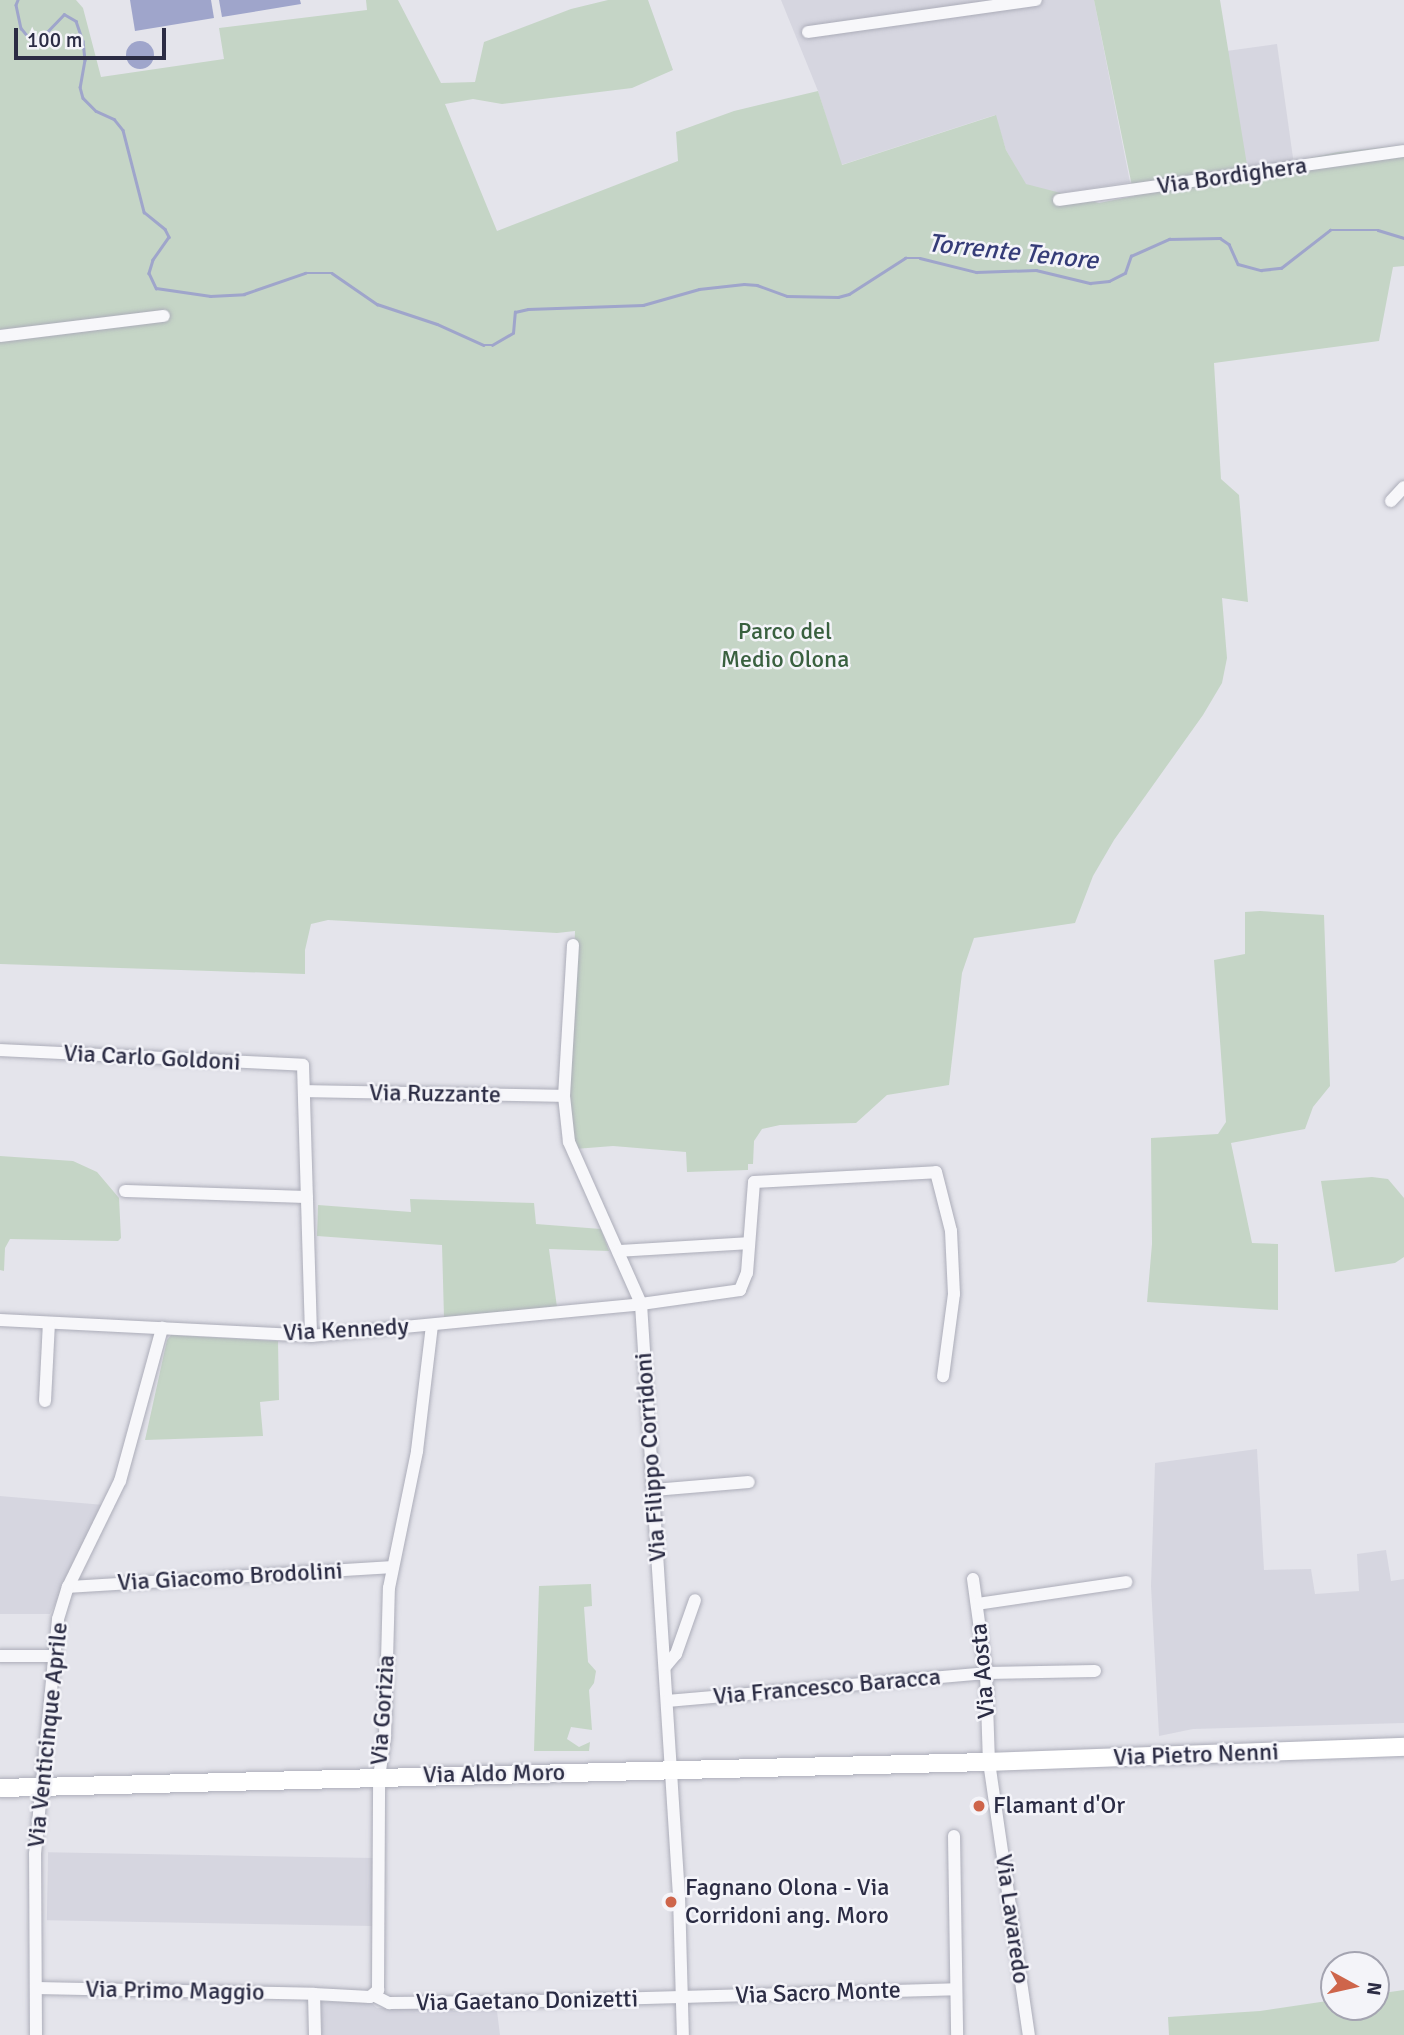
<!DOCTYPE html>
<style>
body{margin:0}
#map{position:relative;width:1404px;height:2035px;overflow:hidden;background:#e4e4eb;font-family:Signika,sans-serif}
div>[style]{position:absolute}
.built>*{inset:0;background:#d6d6e0;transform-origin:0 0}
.green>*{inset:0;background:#c5d5c6}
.water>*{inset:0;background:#9fa5cb}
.round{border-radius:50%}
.stream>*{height:2.5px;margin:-1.25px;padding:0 1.25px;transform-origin:1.25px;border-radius:1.25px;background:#9fa5cb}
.roads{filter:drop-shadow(0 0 2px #acadb9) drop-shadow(0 0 2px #acadb9)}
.street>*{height:12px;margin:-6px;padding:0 6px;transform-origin:6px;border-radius:6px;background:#f7f7fa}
.secondary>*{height:18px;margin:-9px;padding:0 9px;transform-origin:9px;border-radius:9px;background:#fff}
.dots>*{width:19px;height:19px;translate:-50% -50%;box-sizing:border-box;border:4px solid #f4f4f9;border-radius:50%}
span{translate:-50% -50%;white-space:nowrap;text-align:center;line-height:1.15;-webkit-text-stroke:5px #f4f4f9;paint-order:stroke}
.street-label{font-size:24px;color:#2b2c44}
.park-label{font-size:24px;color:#39603f}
.poi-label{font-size:24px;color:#2b2c44}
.left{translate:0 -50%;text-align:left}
.water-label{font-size:26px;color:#353c78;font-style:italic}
.north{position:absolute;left:1320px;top:1951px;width:70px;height:70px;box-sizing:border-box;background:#f4f4f9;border:2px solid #a4a4b1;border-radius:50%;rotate:98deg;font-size:19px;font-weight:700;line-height:28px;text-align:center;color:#2b2c44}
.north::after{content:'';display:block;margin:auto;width:24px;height:32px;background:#ce654b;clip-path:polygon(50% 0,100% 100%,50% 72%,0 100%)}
.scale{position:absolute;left:14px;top:28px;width:152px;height:32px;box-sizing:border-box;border:4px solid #2b2c44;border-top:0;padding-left:9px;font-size:21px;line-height:24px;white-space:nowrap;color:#2b2c44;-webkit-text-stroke:5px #f4f4f9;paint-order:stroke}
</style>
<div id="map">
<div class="built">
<div style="clip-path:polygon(781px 0,1094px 0,1130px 182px,1054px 194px,1025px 184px,1006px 150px,995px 115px,841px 165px,818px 91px)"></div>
<div style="left:1277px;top:44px;width:119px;height:51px;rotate:82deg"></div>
<div style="clip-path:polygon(1257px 1449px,1264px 1570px,1311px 1569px,1315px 1594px,1359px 1591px,1357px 1554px,1386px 1550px,1391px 1581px,1404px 1579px,1404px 1723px,1193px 1729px,1159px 1736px,1151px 1586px,1155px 1463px)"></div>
<div style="clip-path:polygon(0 1496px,104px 1505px,50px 1614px,0 1614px)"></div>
<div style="left:374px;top:1858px;width:68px;height:326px;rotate:91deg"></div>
<div style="clip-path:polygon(321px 2002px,370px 2002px,377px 2008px,451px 2006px,453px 2011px,497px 2011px,500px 2035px,322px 2035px)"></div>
</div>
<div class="green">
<div style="clip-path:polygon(0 0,76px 0,83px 8px,101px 77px,224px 59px,219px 28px,367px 10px,366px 0,398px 0,441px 83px,475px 82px,484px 42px,571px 9px,608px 0,648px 0,673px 70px,632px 88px,502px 104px,473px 99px,445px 104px,497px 231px,678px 161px,676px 132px,734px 111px,818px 91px,842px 165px,996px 115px,1006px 150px,1026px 184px,1099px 203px,1134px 196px,1094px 0,1220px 0,1248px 171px,1338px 152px,1404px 145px,1404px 266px,1393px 267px,1379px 341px,1214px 363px,1221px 479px,1239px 495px,1248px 602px,1222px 598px,1227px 658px,1222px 683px,1203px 715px,1114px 840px,1093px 876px,1075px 923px,974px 938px,962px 973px,949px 1085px,887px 1095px,856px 1123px,780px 1125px,762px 1129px,754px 1141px,753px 1164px,748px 1164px,748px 1170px,687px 1172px,686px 1152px,613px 1146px,575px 1149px,569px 1103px,575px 931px,557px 933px,328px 920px,311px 924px,305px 950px,305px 974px,0 964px)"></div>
<div style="clip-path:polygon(1260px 911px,1324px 915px,1330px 1086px,1313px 1107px,1305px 1129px,1231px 1143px,1252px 1243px,1278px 1244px,1278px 1310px,1147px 1302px,1152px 1244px,1151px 1138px,1218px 1134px,1226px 1122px,1214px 960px,1245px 954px,1245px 912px)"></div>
<div style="clip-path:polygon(0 1156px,73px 1161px,97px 1172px,119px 1198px,121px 1238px,118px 1241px,10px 1239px,5px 1248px,4px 1271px,0 1270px)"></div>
<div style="clip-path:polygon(1372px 1177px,1388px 1179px,1404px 1198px,1404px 1257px,1395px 1263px,1335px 1272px,1321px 1181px)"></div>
<div style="clip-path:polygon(410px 1199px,534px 1203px,536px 1224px,601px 1229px,609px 1251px,549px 1249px,557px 1307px,444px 1317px,442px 1245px,317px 1236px,318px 1205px,411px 1212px)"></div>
<div style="clip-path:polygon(171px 1335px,278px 1341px,279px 1400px,260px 1402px,263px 1436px,145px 1440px,167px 1340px)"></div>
<div style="clip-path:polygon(591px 1584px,592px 1606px,584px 1607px,588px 1662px,596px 1671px,594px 1683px,589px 1690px,592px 1730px,571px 1727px,567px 1739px,579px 1747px,590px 1742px,589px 1751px,534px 1751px,539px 1586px)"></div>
<div style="clip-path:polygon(1404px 1990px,1404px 2035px,1169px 2035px,1168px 2017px,1260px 2011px,1334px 2000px,1334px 2007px,1376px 2007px,1376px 1994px)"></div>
</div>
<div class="water">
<div style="clip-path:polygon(130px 0,211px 0,214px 18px,135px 31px)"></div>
<div style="clip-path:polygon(219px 0,300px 0,301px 4px,222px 17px)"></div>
<div class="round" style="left:126px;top:41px;width:28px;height:28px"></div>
</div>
<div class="stream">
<div style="left:18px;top:0;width:5px;rotate:112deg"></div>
<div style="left:16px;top:5px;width:24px;rotate:78deg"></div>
<div style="left:21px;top:28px;width:14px;rotate:51deg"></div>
<div style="left:30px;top:39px;width:13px;rotate:-13deg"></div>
<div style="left:43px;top:36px;width:30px;rotate:-46deg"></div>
<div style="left:64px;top:14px;width:14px;rotate:30deg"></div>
<div style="left:76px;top:21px;width:21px;rotate:71deg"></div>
<div style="left:83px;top:41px;width:19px;rotate:84deg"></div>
<div style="left:85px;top:60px;width:27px;rotate:100deg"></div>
<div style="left:80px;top:87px;width:11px;rotate:75deg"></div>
<div style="left:83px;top:98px;width:18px;rotate:45deg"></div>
<div style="left:96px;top:111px;width:20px;rotate:24deg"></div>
<div style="left:114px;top:119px;width:14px;rotate:51deg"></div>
<div style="left:123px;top:130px;width:85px;rotate:75.6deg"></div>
<div style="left:144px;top:212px;width:27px;rotate:39deg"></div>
<div style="left:165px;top:229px;width:9px;rotate:63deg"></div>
<div style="left:169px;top:237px;width:28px;rotate:125deg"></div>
<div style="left:153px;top:260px;width:14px;rotate:107deg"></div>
<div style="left:149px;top:273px;width:17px;rotate:65deg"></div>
<div style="left:156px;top:288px;width:55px;rotate:8.4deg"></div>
<div style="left:210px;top:296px;width:34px;rotate:-3deg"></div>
<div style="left:244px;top:294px;width:65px;rotate:-19deg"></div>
<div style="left:305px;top:273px;width:27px"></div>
<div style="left:332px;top:273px;width:55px;rotate:34.6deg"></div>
<div style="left:377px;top:304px;width:63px;rotate:18.4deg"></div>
<div style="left:437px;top:324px;width:51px;rotate:24.1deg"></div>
<div style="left:484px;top:345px;width:8px"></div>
<div style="left:492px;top:345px;width:24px;rotate:-30deg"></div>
<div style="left:513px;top:333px;width:21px;rotate:-85deg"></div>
<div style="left:515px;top:312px;width:13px;rotate:-13deg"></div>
<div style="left:528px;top:309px;width:115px;rotate:-2deg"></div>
<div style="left:643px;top:305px;width:58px;rotate:-15.9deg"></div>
<div style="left:699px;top:289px;width:45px;rotate:-6.3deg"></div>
<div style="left:744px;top:284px;width:13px;rotate:4deg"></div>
<div style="left:757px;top:285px;width:32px;rotate:20deg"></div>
<div style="left:787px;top:296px;width:51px;rotate:1.1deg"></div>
<div style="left:838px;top:297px;width:11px;rotate:-15deg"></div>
<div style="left:849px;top:294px;width:67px;rotate:-32.7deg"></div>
<div style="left:905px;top:258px;width:15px"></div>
<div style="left:920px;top:258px;width:58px;rotate:14deg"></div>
<div style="left:976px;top:272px;width:60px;rotate:-1.9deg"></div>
<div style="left:1036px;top:270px;width:56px;rotate:13.5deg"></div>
<div style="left:1090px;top:283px;width:19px;rotate:-6deg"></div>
<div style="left:1109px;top:281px;width:18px;rotate:-27deg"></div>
<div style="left:1125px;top:273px;width:18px;rotate:-71deg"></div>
<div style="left:1131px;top:256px;width:42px;rotate:-24.1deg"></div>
<div style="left:1169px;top:239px;width:51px;rotate:-1.1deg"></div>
<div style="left:1220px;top:238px;width:11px;rotate:34deg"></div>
<div style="left:1229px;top:244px;width:22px;rotate:66deg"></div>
<div style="left:1238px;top:264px;width:24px;rotate:15deg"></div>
<div style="left:1261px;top:270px;width:20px;rotate:-6deg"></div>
<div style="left:1281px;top:268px;width:62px;rotate:-37.8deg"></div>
<div style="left:1330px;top:230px;width:48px"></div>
<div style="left:1378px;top:230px;width:27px;rotate:17deg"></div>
</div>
<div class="roads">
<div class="street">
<div style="left:808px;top:32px;width:230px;rotate:-8deg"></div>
<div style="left:1059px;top:200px;width:348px;rotate:-8.1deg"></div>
<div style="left:0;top:336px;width:165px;rotate:-7deg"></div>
<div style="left:1391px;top:501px;width:19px;rotate:-47deg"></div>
<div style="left:573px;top:945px;width:151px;rotate:93.4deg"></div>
<div style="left:564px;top:1096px;width:46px;rotate:83.8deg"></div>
<div style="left:569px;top:1142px;width:177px;rotate:66deg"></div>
<div style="left:641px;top:1304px;width:593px;rotate:86.33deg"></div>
<div style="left:679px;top:1896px;width:139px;rotate:88.4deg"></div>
<div style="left:0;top:1050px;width:303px;rotate:2.8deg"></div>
<div style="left:303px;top:1065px;width:271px;rotate:88.3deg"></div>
<div style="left:306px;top:1091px;width:258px;rotate:1.1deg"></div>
<div style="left:125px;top:1191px;width:182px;rotate:1.9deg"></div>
<div style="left:618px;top:1251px;width:131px;rotate:-3.5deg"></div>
<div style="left:0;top:1320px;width:311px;rotate:2.9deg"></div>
<div style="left:311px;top:1336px;width:332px;rotate:-5.5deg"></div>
<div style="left:641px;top:1304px;width:100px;rotate:-8deg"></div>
<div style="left:740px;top:1290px;width:18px;rotate:-68deg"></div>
<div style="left:747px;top:1273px;width:91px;rotate:-85.6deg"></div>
<div style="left:754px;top:1182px;width:182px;rotate:-3.1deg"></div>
<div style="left:936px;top:1172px;width:61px;rotate:75.7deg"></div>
<div style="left:951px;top:1231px;width:63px;rotate:87.3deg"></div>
<div style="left:954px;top:1294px;width:83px;rotate:97.6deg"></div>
<div style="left:45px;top:1401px;width:78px;rotate:-87.1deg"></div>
<div style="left:654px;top:1490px;width:95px;rotate:-4.8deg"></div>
<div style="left:973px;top:1579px;width:95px;rotate:82.1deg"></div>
<div style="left:986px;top:1673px;width:89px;rotate:88.1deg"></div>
<div style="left:989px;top:1762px;width:276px;rotate:81.7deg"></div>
<div style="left:68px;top:1587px;width:324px;rotate:-3.5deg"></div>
<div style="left:977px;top:1604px;width:151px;rotate:-8.4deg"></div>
<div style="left:0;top:1656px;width:53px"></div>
<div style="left:665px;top:1667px;width:17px;rotate:-50deg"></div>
<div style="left:676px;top:1654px;width:57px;rotate:-70.6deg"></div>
<div style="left:667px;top:1701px;width:320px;rotate:-5deg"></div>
<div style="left:986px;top:1673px;width:109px;rotate:-1.1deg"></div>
<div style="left:954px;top:1836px;width:199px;rotate:89.1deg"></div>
<div style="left:36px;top:1988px;width:278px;rotate:1.2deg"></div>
<div style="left:375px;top:1996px;width:16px;rotate:27deg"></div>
<div style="left:389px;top:2003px;width:110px;rotate:-0.5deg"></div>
<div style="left:499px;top:2002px;width:457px;rotate:-1.6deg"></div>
<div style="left:36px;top:2035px;width:181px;rotate:-90.3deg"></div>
<div style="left:35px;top:1854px;width:236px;rotate:-84.4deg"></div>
<div style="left:58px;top:1619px;width:34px;rotate:-73deg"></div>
<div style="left:68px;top:1587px;width:118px;rotate:-63.9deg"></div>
<div style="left:120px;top:1481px;width:159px;rotate:-74.6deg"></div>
<div style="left:315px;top:2035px;width:41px;rotate:-91.4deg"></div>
<div style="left:314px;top:1994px;width:56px;rotate:3.1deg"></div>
<div style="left:370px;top:1997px;width:11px;rotate:-41deg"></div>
<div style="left:378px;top:1990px;width:213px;rotate:-89.7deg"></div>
<div style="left:379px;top:1777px;width:40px;rotate:-81.5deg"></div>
<div style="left:385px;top:1737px;width:149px;rotate:-88.5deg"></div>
<div style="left:389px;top:1588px;width:140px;rotate:-78.4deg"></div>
<div style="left:417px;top:1451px;width:127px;rotate:-83.2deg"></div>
</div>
<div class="secondary">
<div style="left:0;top:1788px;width:989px;rotate:-1.51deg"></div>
<div style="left:989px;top:1762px;width:415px;rotate:-2.1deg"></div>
</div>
</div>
<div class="dots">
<div style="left:979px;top:1806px;background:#ce654b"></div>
<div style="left:671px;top:1902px;background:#ce654b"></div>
</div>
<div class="street-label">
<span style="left:1232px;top:176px;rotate:-8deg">Via Bordighera</span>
<span style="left:152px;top:1058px;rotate:3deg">Via Carlo Goldoni</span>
<span style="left:435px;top:1094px;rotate:1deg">Via Ruzzante</span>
<span style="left:346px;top:1330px;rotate:-3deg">Via Kennedy</span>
<span style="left:651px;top:1457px;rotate:-94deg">Via Filippo Corridoni</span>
<span style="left:230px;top:1577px;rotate:-3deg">Via Giacomo Brodolini</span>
<span style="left:983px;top:1671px;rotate:-95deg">Via Aosta</span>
<span style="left:827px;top:1687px;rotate:-5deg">Via Francesco Baracca</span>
<span style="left:383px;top:1710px;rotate:-86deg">Via Gorizia</span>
<span style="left:48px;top:1735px;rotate:-84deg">Via Venticinque Aprile</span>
<span style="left:1196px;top:1755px;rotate:-2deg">Via Pietro Nenni</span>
<span style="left:494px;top:1774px;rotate:-1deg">Via Aldo Moro</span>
<span style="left:1012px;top:1919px;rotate:82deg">Via Lavaredo</span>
<span style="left:175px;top:1991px;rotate:1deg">Via Primo Maggio</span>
<span style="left:818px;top:1993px;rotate:-2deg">Via Sacro Monte</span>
<span style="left:527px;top:2001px;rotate:-1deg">Via Gaetano Donizetti</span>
</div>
<div class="park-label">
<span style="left:785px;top:646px">Parco del<br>Medio Olona</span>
</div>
<div class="poi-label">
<span class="left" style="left:993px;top:1806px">Flamant d'Or</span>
<span class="left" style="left:685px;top:1902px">Fagnano Olona - Via<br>Corridoni ang. Moro</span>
</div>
<div class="water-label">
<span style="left:1013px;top:253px;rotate:6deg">Torrente Tenore</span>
</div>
<div class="north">N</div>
<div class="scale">100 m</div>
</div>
